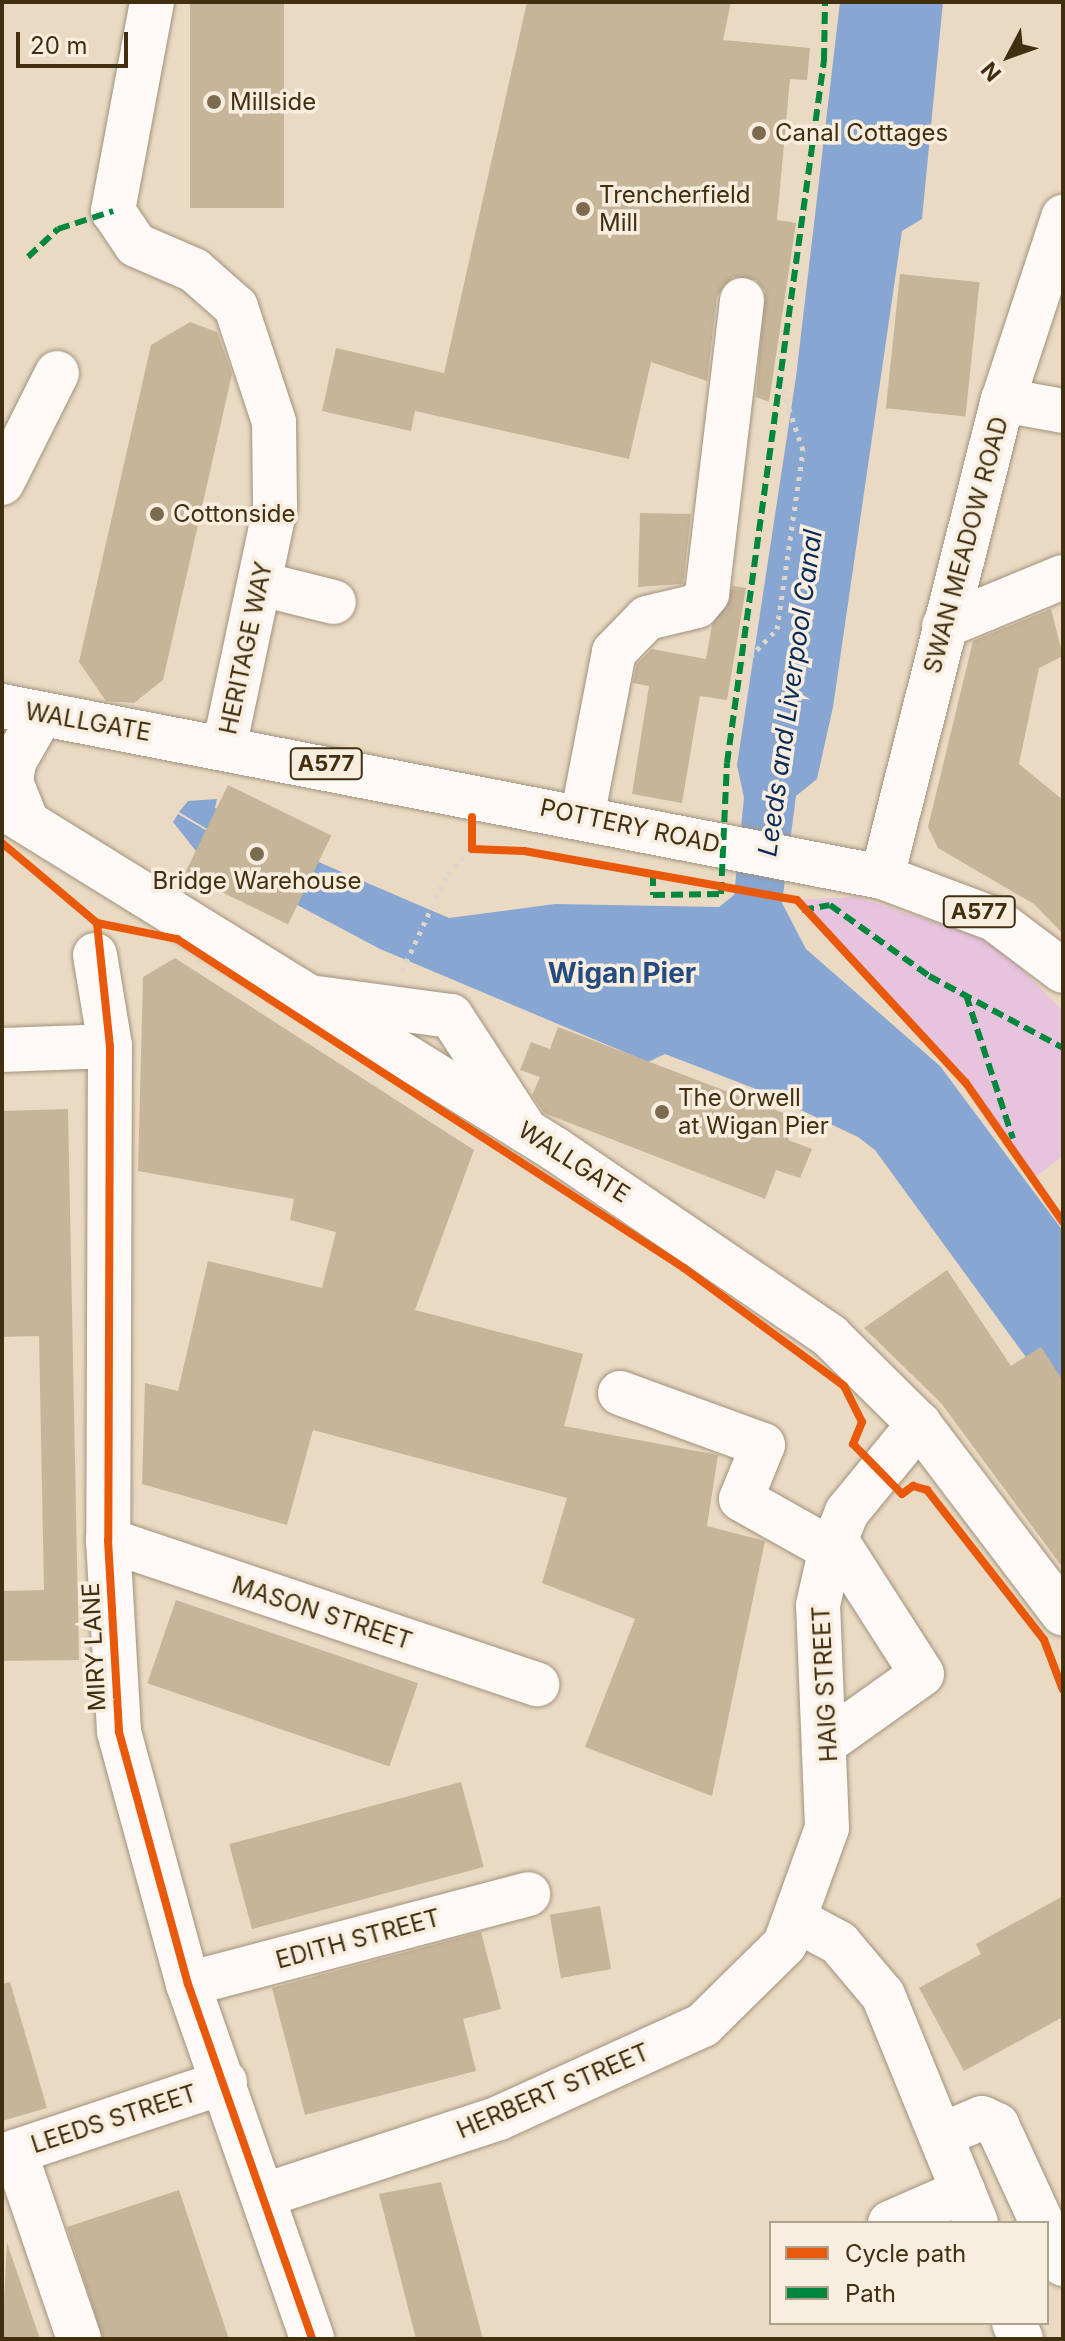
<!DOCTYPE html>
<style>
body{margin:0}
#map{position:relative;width:1065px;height:2341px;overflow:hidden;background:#ebdac3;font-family:Inter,sans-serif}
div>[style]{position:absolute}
.green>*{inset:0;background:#e7c3de}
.water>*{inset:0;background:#88a6d2}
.building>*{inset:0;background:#c7b599;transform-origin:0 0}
.path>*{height:5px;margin-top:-2.5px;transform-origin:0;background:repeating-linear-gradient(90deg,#dcd6ce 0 4px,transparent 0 10px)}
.roads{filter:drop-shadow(0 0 2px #a0927d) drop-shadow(0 0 2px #a0927d)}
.minor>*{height:44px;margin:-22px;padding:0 22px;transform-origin:22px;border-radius:22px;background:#fcf9f6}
.highway>*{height:44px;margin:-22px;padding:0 22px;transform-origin:22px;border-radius:22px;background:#fcf9f6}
.quiet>*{height:6px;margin-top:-3px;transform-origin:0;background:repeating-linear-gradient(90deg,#00873e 0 12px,transparent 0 18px)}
.cycleway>*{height:8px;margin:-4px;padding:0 4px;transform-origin:4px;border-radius:4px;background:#e8590c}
.dots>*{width:22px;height:22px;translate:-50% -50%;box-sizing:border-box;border:4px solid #f8eee0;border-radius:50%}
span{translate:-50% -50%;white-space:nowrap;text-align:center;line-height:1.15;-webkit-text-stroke:7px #f8eee0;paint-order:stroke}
.shield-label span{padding:2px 6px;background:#f8eee0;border:2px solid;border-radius:6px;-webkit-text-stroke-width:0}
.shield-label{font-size:22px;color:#422f10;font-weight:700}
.poi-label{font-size:24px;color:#422f10}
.left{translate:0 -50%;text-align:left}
.street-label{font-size:24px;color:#422f10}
.water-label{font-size:26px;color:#082a59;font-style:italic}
.quarter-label{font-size:28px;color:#254b81;font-weight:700}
.frame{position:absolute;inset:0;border:4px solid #422f10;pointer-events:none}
.legend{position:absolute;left:769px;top:2221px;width:280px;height:104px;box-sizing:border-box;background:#f8eee0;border:2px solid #afa28d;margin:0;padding:10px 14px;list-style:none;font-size:24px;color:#422f10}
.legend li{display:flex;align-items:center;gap:16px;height:40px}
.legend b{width:40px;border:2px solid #afa28d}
.north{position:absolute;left:969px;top:16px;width:80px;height:80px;-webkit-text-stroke:6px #f8eee0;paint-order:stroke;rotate:229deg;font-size:22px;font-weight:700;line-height:32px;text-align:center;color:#422f10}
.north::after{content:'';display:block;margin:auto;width:28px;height:36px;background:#422f10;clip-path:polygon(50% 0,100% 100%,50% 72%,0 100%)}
.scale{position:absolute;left:16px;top:32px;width:112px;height:36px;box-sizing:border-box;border:4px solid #422f10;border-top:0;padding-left:10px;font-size:24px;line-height:28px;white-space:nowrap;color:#422f10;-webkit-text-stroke:6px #f8eee0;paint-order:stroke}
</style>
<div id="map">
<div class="green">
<div style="clip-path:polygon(857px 897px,995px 942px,1063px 1011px,1063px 1156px,1034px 1178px,966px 1083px,797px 900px)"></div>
</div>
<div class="water">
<div style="clip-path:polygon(840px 2px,943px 2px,922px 219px,902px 231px,833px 707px,817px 779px,796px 796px,782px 903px,806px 949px,940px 1066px,1063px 1231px,1063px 1408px,875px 1150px,858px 1137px,756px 1089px,665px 1054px,648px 1062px,380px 949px,196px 851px,173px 822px,178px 814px,305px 888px,179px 812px,188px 801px,217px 799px,215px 808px,323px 864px,449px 918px,555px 904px,719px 907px,734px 895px,744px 798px,737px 765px,796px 377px)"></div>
</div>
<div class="building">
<div style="left:190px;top:2px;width:94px;height:206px"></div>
<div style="clip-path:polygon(527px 2px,731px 2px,723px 40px,810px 48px,807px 80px,790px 79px,777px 220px,796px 223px,769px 402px,756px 397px,765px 291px,756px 280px,733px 277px,717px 296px,707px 381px,651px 362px,629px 459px,415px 411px,411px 431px,322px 411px,336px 348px,444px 373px)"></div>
<div style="left:900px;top:274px;width:80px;height:135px;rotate:6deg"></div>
<div style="clip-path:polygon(190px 322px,217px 332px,232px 374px,163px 680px,134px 703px,106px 701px,79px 662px,151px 345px)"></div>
<div style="clip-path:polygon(640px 513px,691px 514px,683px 584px,638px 587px)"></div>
<div style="clip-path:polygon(733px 586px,746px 588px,727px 700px,700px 696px,682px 803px,632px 794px,649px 686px,633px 683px,637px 664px,652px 649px,706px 659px,712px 625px)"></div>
<div style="clip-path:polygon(1051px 609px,1063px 656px,1039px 668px,1019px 764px,1063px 800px,1063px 934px,1034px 904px,938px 848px,928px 827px,973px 641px)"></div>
<div style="left:228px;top:785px;width:115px;height:99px;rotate:26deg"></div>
<div style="clip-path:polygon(175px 958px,474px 1150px,415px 1310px,583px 1354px,564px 1426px,718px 1455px,707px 1526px,765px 1541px,712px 1796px,585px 1747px,635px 1619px,542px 1583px,567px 1498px,313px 1430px,287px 1525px,142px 1484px,145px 1383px,178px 1391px,208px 1261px,322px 1288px,336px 1232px,290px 1220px,294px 1199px,138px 1171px,143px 977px)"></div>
<div style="clip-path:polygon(558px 1027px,797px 1118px,788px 1140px,812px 1149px,800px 1178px,776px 1170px,765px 1199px,544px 1113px,532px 1095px,540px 1077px,520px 1070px,531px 1042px,550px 1049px)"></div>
<div style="clip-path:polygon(68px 1109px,79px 1660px,2px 1661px,2px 1591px,44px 1590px,39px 1336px,2px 1337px,2px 1111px)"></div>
<div style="clip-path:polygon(947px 1270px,1011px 1366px,1041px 1347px,1063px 1381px,1063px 1568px,941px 1403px,864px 1328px)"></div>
<div style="left:176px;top:1600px;width:256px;height:88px;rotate:19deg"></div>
<div style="left:461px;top:1782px;width:88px;height:240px;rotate:75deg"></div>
<div style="clip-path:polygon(1063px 1896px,1063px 2017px,964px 2071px,919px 1988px,981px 1954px,976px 1944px)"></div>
<div style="left:600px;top:1906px;width:64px;height:51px;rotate:80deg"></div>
<div style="clip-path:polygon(481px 1932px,501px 2009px,463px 2019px,476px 2071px,305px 2115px,272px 1988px)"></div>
<div style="clip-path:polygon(10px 1982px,47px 2108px,2px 2121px,2px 1984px)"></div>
<div style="clip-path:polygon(441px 2182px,483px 2339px,416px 2339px,379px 2194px)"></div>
<div style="clip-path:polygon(179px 2190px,229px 2339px,103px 2339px,67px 2227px)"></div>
<div style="clip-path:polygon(7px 2243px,40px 2339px,2px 2339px)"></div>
</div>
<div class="path">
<div style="left:743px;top:664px;width:49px;rotate:-45.8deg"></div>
<div style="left:777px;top:629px;width:181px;rotate:-81.7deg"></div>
<div style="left:803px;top:450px;width:65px;rotate:-108.7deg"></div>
<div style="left:402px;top:971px;width:107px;rotate:-65.1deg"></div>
<div style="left:447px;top:874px;width:35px;rotate:-45deg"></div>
</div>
<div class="roads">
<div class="minor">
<div style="left:152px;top:2px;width:213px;rotate:100.6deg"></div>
<div style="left:113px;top:211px;width:41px;rotate:55.9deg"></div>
<div style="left:136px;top:245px;width:63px;rotate:23.3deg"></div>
<div style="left:194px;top:270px;width:56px;rotate:41.4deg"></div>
<div style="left:236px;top:307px;width:121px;rotate:71.7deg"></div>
<div style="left:274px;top:422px;width:86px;rotate:89.3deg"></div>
<div style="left:275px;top:508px;width:244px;rotate:102deg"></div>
<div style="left:1003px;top:400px;width:61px;rotate:10.4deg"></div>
<div style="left:2px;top:483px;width:123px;rotate:-63.4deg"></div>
<div style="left:261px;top:584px;width:75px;rotate:13.9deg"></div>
<div style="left:944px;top:626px;width:129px;rotate:-22.4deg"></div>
<div style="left:582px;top:818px;width:169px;rotate:-79.1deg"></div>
<div style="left:614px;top:652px;width:47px;rotate:-45.9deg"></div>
<div style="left:647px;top:618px;width:51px;rotate:-13.5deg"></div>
<div style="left:697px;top:606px;width:16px;rotate:-50deg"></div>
<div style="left:707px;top:594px;width:296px;rotate:-83.2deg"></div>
<div style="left:882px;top:877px;width:492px;rotate:-75.8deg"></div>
<div style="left:1003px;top:400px;width:193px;rotate:-71.8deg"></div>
<div style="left:95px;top:955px;width:92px;rotate:80.6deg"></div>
<div style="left:110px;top:1046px;width:494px;rotate:90.2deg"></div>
<div style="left:108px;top:1540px;width:192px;rotate:86.7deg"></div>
<div style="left:119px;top:1732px;width:261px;rotate:74.7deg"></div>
<div style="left:188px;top:1984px;width:376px;rotate:70.7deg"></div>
<div style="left:317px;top:998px;width:135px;rotate:7.7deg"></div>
<div style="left:451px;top:1016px;width:137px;rotate:56.9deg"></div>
<div style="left:2px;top:1050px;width:108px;rotate:-2.1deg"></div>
<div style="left:620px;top:1393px;width:152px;rotate:20deg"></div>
<div style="left:763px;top:1445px;width:58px;rotate:112.2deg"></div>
<div style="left:741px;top:1499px;width:104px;rotate:29.3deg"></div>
<div style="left:108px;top:1540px;width:453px;rotate:18.6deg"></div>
<div style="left:828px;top:1741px;width:115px;rotate:-35.5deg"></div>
<div style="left:922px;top:1674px;width:159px;rotate:-122.7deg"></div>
<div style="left:798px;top:1921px;width:47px;rotate:28.2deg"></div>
<div style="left:839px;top:1943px;width:68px;rotate:49.8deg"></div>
<div style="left:883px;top:1995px;width:246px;rotate:67.8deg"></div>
<div style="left:188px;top:1984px;width:352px;rotate:-14.8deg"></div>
<div style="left:941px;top:2135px;width:44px;rotate:-22.5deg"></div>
<div style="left:982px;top:2118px;width:17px;rotate:25deg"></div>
<div style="left:997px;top:2125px;width:108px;rotate:65.3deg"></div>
<div style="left:15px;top:2152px;width:198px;rotate:71.1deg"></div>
<div style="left:2px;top:2156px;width:235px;rotate:-18.4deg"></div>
<div style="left:265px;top:2195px;width:246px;rotate:-18.2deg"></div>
<div style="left:499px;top:2118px;width:224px;rotate:-24.5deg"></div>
<div style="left:703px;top:2025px;width:115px;rotate:-44.6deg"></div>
<div style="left:785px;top:1944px;width:123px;rotate:-70.1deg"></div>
<div style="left:827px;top:1828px;width:223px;rotate:-92.3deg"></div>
<div style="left:818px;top:1605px;width:50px;rotate:-77.3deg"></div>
<div style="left:829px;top:1556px;width:48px;rotate:-67.8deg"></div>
<div style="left:847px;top:1512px;width:114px;rotate:-50.7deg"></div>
<div style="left:890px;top:2223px;width:80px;rotate:-23.7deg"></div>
<div style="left:1047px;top:2234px;width:34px;rotate:62deg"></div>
<div style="left:1014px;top:2323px;width:17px;rotate:66deg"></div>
</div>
<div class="highway">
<div style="left:2px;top:706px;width:896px;rotate:11deg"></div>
<div style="left:882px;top:877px;width:120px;rotate:20.6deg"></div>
<div style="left:994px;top:919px;width:86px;rotate:37deg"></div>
<div style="left:2px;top:807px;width:650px;rotate:31.73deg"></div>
<div style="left:555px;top:1149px;width:333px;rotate:34.2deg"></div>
<div style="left:830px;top:1336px;width:125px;rotate:44.7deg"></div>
<div style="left:919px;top:1424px;width:238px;rotate:52.8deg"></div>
<div style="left:27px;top:822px;width:43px;rotate:-111.8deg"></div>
<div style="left:11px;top:782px;width:20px;rotate:-81deg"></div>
<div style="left:14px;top:762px;width:54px;rotate:-60.1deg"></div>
</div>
</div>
<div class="quiet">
<div style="left:28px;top:257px;width:41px;rotate:-43deg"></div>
<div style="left:58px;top:229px;width:58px;rotate:-18.1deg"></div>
<div style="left:653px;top:874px;width:21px;rotate:90deg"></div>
<div style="left:653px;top:895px;width:68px;rotate:-0.8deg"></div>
<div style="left:721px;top:894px;width:131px;rotate:-87.4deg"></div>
<div style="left:727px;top:763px;width:710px;rotate:-82.14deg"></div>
<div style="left:824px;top:60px;width:58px;rotate:-89deg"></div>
<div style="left:802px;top:910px;width:28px;rotate:-10deg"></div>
<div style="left:830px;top:905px;width:122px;rotate:35.6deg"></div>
<div style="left:929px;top:976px;width:152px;rotate:28.2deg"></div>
<div style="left:966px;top:995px;width:151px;rotate:71.9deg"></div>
</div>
<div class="cycleway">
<div style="left:472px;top:817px;width:32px;rotate:90deg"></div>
<div style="left:472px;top:849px;width:52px;rotate:2.2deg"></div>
<div style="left:524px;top:851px;width:277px;rotate:10.2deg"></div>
<div style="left:797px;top:900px;width:249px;rotate:47.3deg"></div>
<div style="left:966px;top:1083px;width:169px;rotate:55.1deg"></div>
<div style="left:2px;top:843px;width:124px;rotate:40.1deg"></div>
<div style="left:97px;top:923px;width:82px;rotate:11.3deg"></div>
<div style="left:177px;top:939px;width:604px;rotate:32.98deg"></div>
<div style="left:684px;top:1268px;width:199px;rotate:36.4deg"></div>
<div style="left:844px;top:1386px;width:40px;rotate:63.4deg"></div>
<div style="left:862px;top:1422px;width:24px;rotate:112deg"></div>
<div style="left:853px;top:1444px;width:70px;rotate:45.6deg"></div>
<div style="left:902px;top:1494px;width:14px;rotate:-36deg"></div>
<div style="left:913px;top:1486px;width:15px;rotate:16deg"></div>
<div style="left:927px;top:1490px;width:190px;rotate:52deg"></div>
<div style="left:1044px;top:1640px;width:53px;rotate:69.2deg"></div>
<div style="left:97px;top:923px;width:124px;rotate:84deg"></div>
<div style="left:110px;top:1046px;width:494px;rotate:90.2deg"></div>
<div style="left:108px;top:1540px;width:192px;rotate:86.7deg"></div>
<div style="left:119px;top:1732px;width:261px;rotate:74.7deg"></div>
<div style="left:188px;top:1984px;width:376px;rotate:70.7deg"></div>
</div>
<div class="dots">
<div style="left:214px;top:102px;background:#7d6b4f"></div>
<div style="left:759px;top:133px;background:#7d6b4f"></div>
<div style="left:583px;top:209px;background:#7d6b4f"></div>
<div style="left:157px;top:514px;background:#7d6b4f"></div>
<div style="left:257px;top:854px;background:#7d6b4f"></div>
<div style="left:662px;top:1112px;background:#7d6b4f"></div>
</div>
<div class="shield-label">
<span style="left:326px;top:764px">A577</span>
<span style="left:979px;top:912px">A577</span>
</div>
<div class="poi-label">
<span class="left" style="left:230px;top:102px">Millside</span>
<span class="left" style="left:775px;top:133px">Canal Cottages</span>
<span class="left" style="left:599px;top:209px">Trencherfield<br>Mill</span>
<span class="left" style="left:173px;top:514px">Cottonside</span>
<span style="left:257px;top:881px">Bridge Warehouse</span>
<span class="left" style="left:678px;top:1112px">The Orwell<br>at Wigan Pier</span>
</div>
<div class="street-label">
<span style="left:966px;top:545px;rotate:-75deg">SWAN MEADOW ROAD</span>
<span style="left:246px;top:648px;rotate:-78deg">HERITAGE WAY</span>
<span style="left:88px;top:722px;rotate:10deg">WALLGATE</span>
<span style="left:630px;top:826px;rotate:12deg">POTTERY ROAD</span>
<span style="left:574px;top:1162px;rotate:33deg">WALLGATE</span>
<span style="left:322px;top:1613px;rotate:18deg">MASON STREET</span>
<span style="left:94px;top:1647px;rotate:-93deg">MIRY LANE</span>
<span style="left:825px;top:1684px;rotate:-93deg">HAIG STREET</span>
<span style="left:358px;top:1939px;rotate:-15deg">EDITH STREET</span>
<span style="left:553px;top:2091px;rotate:-23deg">HERBERT STREET</span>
<span style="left:114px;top:2119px;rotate:-18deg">LEEDS STREET</span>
</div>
<div class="water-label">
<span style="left:790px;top:693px;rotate:-82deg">Leeds and Liverpool Canal</span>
</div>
<div class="quarter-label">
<span style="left:622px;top:973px">Wigan Pier</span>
</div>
<div class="frame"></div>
<ul class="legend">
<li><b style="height:10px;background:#e8590c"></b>Cycle path</li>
<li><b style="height:10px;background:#00873e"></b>Path</li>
</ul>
<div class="north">N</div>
<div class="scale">20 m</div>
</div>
